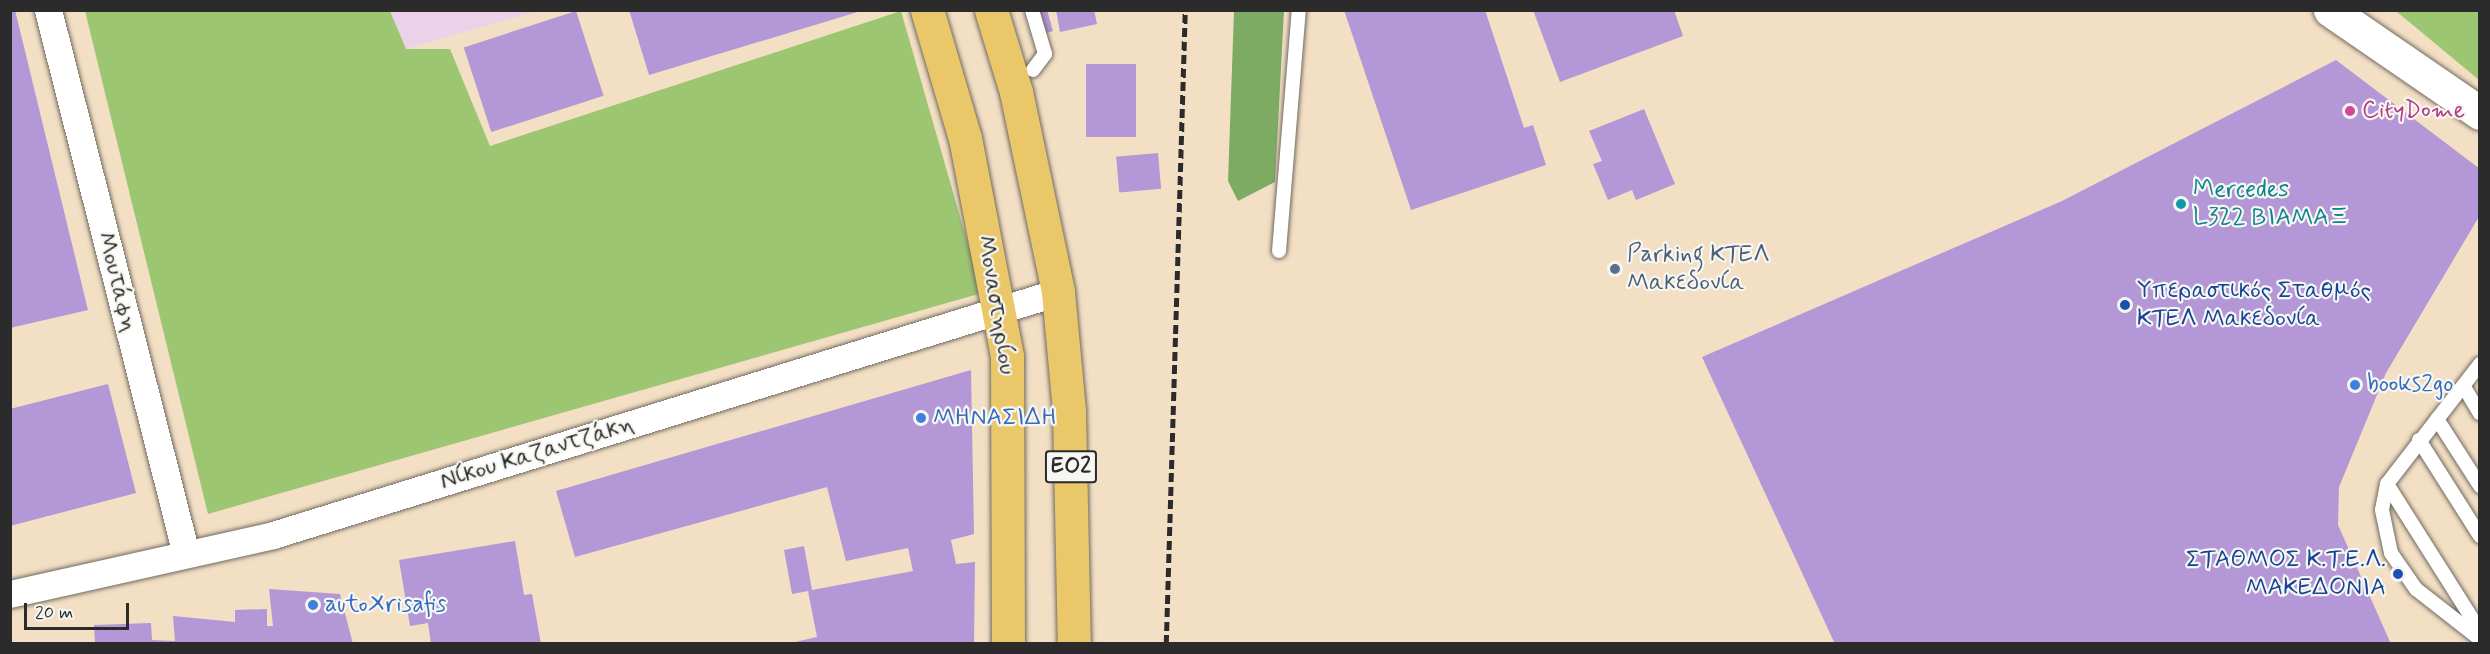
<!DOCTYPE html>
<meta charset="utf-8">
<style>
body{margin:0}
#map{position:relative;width:2490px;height:654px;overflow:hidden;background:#f3dfc4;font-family:Mynerve,sans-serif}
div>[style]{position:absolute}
.built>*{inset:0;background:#edd1e9}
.green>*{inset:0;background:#9dc672}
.forest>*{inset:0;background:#7eab64}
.building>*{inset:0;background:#b497d6;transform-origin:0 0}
.roads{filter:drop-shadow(0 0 2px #716a61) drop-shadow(0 0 2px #716a61)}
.service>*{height:14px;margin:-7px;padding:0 7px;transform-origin:7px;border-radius:7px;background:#fff}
.minor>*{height:27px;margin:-13.5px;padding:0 13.5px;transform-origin:13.5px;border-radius:13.5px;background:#fff}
.tertiary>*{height:33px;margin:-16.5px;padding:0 16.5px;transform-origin:16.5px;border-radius:16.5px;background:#fff}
.primary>*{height:33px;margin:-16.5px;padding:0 16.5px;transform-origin:16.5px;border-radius:16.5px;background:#eac769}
.rail>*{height:4.5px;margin-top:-2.25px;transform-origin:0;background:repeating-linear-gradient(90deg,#2b2b2b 0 9px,transparent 0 13.5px)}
.dots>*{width:16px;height:16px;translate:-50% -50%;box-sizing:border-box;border:3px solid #f6f6f2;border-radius:50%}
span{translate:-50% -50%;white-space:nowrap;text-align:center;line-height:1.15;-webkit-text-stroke:4.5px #f6f6f2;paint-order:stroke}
.shield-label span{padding:2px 4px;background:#f6f6f2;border:2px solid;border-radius:4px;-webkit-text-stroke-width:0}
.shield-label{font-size:22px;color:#2b2b2b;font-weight:700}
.hotel-label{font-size:24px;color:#b23c85}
.left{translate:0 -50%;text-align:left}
.culture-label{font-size:24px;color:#0d838f}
.service-label{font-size:24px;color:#4e5e75}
.street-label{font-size:24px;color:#2b2b2b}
.transit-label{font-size:24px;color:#164399}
.right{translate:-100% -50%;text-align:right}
.shop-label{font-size:24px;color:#366cbe}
.frame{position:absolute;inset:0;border:12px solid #2b2b2b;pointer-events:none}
.scale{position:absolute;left:24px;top:603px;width:105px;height:27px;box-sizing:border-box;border:3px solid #2b2b2b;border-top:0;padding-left:8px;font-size:18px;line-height:21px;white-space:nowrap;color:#2b2b2b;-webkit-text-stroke:4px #f6f6f2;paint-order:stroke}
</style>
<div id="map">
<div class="built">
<div style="clip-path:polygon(390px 11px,537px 11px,406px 49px)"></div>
</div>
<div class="green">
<div style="clip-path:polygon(85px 11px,390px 11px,406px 49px,450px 49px,490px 146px,901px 11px,982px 293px,208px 514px)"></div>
<div style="clip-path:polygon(2396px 11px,2479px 11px,2479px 80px)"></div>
</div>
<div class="forest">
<div style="clip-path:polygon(1234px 11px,1284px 11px,1275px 182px,1238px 201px,1228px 181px)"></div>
</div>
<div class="building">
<div style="clip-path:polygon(10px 10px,15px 10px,88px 310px,10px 328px)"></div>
<div style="clip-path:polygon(629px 10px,861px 10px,861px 11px,649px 75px)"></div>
<div style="clip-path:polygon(1025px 10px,1047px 10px,1053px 31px,1033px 37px)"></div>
<div style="clip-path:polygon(1056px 10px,1094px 10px,1097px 24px,1060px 32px)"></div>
<div style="clip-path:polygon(1344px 10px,1485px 10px,1524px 128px,1533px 125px,1546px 165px,1411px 210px)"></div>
<div style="clip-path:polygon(1533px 10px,1674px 10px,1683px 36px,1560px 82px)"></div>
<div style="left:576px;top:11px;width:89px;height:118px;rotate:72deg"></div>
<div style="clip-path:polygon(2336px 60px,2480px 169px,2480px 215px,2386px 373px,2339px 487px,2338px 525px,2391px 644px,1835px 644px,1702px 357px,2062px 201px)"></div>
<div style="left:1086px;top:64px;width:50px;height:73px"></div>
<div style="clip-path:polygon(1644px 109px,1675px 184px,1636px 200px,1632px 190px,1608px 200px,1593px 164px,1602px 161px,1589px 131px)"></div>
<div style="left:1158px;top:153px;width:36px;height:42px;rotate:85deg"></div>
<div style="clip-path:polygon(971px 370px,974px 534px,951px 540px,956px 564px,975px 562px,974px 644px,786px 644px,817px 637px,808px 591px,792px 594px,784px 550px,804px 546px,812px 590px,913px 571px,908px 548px,846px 561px,827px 487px,575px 557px,556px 491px)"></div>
<div style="clip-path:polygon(108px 384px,136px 493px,10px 526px,10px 409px)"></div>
<div style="clip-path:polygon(515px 541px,524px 595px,532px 594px,541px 644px,431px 644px,428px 623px,410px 626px,399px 560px)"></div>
<div style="clip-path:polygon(269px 589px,340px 594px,353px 644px,95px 644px,94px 625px,151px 623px,152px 640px,175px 641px,173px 616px,235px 622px,235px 610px,267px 609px,267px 626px,273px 626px)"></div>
</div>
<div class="roads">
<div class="service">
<div style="left:1032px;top:10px;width:46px;rotate:73.5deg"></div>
<div style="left:1045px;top:54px;width:20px;rotate:127deg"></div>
<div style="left:1279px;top:251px;width:242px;rotate:-85.3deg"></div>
<div style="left:2480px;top:364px;width:152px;rotate:127.8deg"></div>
<div style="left:2387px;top:484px;width:26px;rotate:101deg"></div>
<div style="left:2382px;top:510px;width:44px;rotate:78.2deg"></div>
<div style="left:2391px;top:553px;width:44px;rotate:55.2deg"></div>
<div style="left:2416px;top:589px;width:81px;rotate:38deg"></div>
<div style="left:2464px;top:387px;width:31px;rotate:59deg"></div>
<div style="left:2437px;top:419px;width:80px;rotate:57.3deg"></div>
<div style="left:2419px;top:440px;width:114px;rotate:57.6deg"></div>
<div style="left:2387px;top:484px;width:174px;rotate:57.7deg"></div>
</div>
<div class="minor">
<div style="left:48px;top:10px;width:561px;rotate:75.77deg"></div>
<div style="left:10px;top:594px;width:270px;rotate:-12.6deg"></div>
<div style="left:273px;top:535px;width:822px;rotate:-17.2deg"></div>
</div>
<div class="tertiary">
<div style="left:2330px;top:10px;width:182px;rotate:34.5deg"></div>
</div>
<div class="primary">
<div style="left:927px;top:10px;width:134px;rotate:73.5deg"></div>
<div style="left:965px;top:138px;width:222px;rotate:79.1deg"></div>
<div style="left:1007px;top:356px;width:288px;rotate:89.8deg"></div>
<div style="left:991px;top:10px;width:86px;rotate:73deg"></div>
<div style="left:1016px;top:92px;width:204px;rotate:78.1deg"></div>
<div style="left:1058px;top:292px;width:120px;rotate:84.7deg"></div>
<div style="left:1069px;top:411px;width:233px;rotate:88.8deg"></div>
</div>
</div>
<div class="rail">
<div style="left:1166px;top:644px;width:634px;rotate:-88.28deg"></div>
</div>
<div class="dots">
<div style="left:2350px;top:111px;background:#d1479c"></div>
<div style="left:2181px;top:204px;background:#0f9aa8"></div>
<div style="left:1615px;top:269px;background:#5c6f8a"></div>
<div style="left:2125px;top:305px;background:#1a4fb4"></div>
<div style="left:2355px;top:385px;background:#3f7fe0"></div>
<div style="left:921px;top:418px;background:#3f7fe0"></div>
<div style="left:2398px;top:574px;background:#1a4fb4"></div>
<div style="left:313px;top:605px;background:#3f7fe0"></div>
</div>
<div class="shield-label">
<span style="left:1071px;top:467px">ΕΟ2</span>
</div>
<div class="hotel-label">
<span class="left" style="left:2362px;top:111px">CityDome</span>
</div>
<div class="culture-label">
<span class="left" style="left:2193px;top:204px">Mercedes<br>L322 ΒΙΑΜΑΞ</span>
</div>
<div class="service-label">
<span class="left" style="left:1627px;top:269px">Parking ΚΤΕΛ<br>Μακεδονία</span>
</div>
<div class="street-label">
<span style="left:117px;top:282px;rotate:76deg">Μουτάφη</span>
<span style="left:996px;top:305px;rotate:81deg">Μοναστηρίου</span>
<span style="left:537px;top:453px;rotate:-17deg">Νίκου Καζαντζάκη</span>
</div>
<div class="transit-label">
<span class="left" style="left:2137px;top:305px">Υπεραστικός Σταθμός<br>ΚΤΕΛ Μακεδονία</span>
<span class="right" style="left:2386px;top:574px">ΣΤΑΘΜΟΣ Κ.Τ.Ε.Λ.<br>ΜΑΚΕΔΟΝΙΑ</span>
</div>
<div class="shop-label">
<span class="left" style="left:2367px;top:385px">books2go</span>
<span class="left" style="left:933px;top:418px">ΜΗΝΑΣΙΔΗ</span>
<span class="left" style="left:325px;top:605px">autoXrisafis</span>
</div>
<div class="frame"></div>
<div class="scale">20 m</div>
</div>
